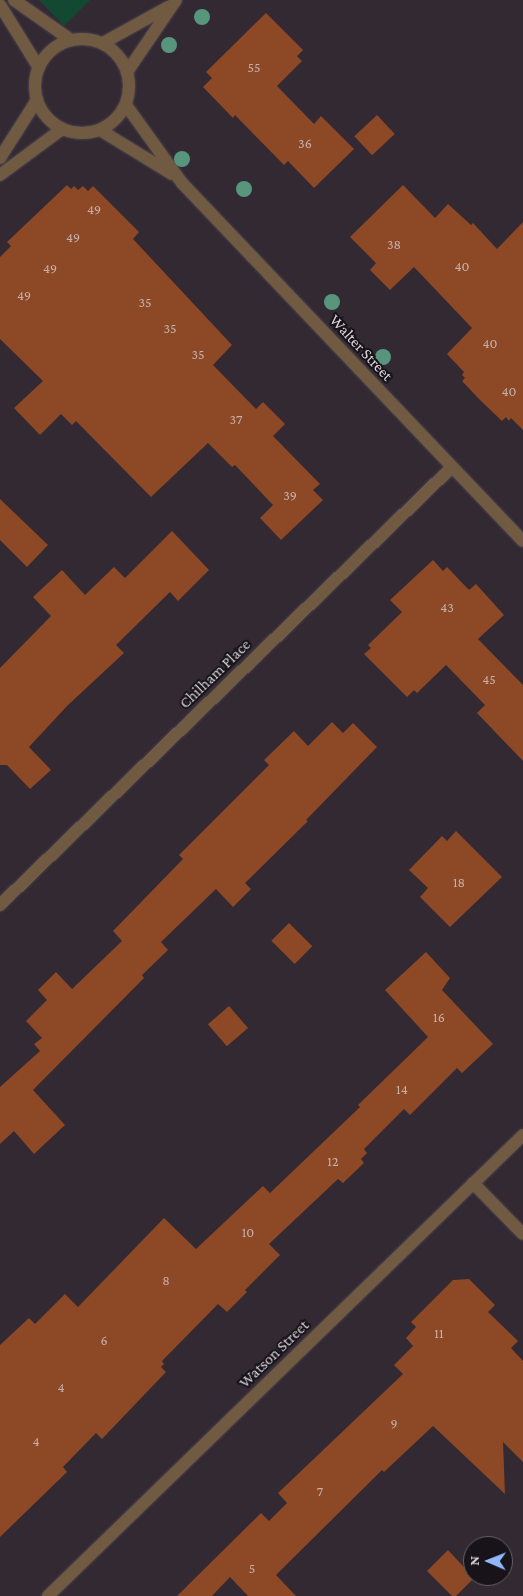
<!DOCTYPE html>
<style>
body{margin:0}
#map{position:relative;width:523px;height:1596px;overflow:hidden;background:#322933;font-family:"Crimson Pro",serif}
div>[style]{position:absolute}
.green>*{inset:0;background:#134932}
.building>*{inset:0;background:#8d4825;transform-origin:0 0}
.roads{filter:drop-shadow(0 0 1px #4d444e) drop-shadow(0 0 1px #4d444e)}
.minor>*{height:12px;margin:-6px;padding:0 6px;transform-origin:6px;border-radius:6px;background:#705a41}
.minor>.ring{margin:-6px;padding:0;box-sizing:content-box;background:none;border:12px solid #705a41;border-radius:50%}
.trees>*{width:16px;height:16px;margin:-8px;border-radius:50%;background:#57967c}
span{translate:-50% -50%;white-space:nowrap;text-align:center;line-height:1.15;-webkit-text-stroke:4px #171318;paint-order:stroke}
.number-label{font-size:14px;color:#c5b0ac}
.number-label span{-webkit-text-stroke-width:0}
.street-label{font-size:16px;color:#d8d2d9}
.north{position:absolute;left:463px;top:1536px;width:50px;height:50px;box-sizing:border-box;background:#171318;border:1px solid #645f65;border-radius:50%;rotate:271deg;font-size:14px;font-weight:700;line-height:20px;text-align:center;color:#d8d2d9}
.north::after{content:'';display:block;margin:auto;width:18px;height:22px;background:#90b8fd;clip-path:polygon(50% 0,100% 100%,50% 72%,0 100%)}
</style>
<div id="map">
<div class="green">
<div style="clip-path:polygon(39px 0,90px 0,64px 26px)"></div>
</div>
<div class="building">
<div style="clip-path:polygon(266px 13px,303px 50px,297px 56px,302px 61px,277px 86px,314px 124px,321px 116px,354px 149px,314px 188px,288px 161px,284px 165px,235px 115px,233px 118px,203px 87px,212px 78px,206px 72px)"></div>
<div style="left:377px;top:115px;width:26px;height:31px;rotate:47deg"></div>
<div style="clip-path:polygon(67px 185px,71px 189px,74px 186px,78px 190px,83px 186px,88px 191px,93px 186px,139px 232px,133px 239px,232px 345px,213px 365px,256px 409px,263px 402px,285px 424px,273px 436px,320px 484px,313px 490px,323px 500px,281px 540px,260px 518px,273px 505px,235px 465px,232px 467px,208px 443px,151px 497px,76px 421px,72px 425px,61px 414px,40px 435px,14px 408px,43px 381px,0 339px,0 257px,11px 246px,7px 242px)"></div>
<div style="clip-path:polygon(403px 185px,435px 218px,448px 204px,471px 225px,473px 223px,497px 249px,523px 222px,523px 430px,511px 418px,509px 421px,506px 417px,502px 421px,481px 401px,462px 381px,465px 378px,462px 375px,464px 372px,447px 354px,472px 328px,414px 267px,390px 290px,370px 270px,376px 263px,350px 237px)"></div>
<div style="clip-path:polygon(0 499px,48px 545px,27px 567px,0 540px)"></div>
<div style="clip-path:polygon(172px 531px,209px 570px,178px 601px,170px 592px,116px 645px,124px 653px,67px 706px,29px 747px,51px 770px,30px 789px,7px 765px,0 765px,0 668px,51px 616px,33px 597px,62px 570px,85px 595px,114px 567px,125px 578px)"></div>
<div style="clip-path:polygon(433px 560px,443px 571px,447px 567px,469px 590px,476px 584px,504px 615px,478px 639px,523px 685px,523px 761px,477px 713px,485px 705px,446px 665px,417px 693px,414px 690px,407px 697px,364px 654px,371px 648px,368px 645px,402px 612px,390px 600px)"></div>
<div style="clip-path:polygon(332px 722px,343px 733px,353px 723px,377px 747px,306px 820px,308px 821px,245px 883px,251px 889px,233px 907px,216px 889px,161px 942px,168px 950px,142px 975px,144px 978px,33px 1090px,65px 1125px,34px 1154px,14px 1131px,0 1144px,0 1087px,40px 1051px,34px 1044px,42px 1038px,26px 1021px,47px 1000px,38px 990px,56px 972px,72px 989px,122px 941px,113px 931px,183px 859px,179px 855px,269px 765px,264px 760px,294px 731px,308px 746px)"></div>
<div style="clip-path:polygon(456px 831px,502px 877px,450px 927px,420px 897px,428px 888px,409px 870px,442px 836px,447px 841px)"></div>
<div style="left:289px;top:923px;width:33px;height:25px;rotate:45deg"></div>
<div style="clip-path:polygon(426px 952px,450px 978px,442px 990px,493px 1044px,462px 1073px,457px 1068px,410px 1115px,404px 1109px,364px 1149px,367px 1153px,361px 1159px,364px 1163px,343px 1183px,338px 1179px,269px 1244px,280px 1255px,245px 1290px,247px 1292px,227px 1312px,218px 1304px,162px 1361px,164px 1364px,161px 1367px,166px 1372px,102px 1439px,96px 1433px,63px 1467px,67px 1472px,0 1537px,0 1345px,29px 1318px,35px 1324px,65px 1294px,78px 1307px,164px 1218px,196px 1249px,263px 1186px,270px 1193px,360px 1107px,358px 1105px,428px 1037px,385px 990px)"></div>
<div style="left:229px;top:1006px;width:29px;height:28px;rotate:49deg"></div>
<div style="clip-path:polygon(469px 1279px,495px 1305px,488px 1312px,518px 1341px,511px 1348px,523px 1361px,523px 1462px,503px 1442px,505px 1494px,433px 1426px,384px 1472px,382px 1470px,276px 1575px,296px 1596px,248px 1596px,230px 1577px,212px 1596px,177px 1596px,261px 1513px,269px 1521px,287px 1503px,278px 1493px,403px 1374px,394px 1365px,413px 1346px,406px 1338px,416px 1327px,411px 1322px,453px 1280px)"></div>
<div style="clip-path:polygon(448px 1550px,474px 1578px,456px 1596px,452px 1596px,427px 1571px)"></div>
</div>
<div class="roads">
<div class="minor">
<div style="left:14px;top:0;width:70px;rotate:35.1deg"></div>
<div style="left:0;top:5px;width:74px;rotate:58.2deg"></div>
<div class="ring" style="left:35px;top:39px;width:82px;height:82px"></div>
<div style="left:103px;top:43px;width:74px;rotate:-29deg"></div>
<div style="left:127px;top:72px;width:87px;rotate:-55.8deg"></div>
<div style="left:126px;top:105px;width:96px;rotate:54.3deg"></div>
<div style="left:182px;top:183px;width:494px;rotate:46.4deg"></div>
<div style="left:100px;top:130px;width:84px;rotate:31.4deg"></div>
<div style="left:0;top:158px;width:69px;rotate:-57.5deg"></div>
<div style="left:0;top:175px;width:77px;rotate:-36.6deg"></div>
<div style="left:0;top:905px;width:629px;rotate:-44.1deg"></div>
<div style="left:473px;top:1183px;width:71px;rotate:45.6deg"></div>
<div style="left:48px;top:1596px;width:662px;rotate:-44.14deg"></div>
</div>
</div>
<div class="trees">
<div style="left:202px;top:17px"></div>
<div style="left:169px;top:45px"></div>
<div style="left:182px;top:159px"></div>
<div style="left:244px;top:189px"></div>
<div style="left:332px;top:302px"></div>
<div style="left:383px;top:357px"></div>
</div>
<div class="number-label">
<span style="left:254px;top:67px">55</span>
<span style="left:305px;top:143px">36</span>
<span style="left:94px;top:209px">49</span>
<span style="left:73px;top:237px">49</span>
<span style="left:394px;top:244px">38</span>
<span style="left:462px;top:266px">40</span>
<span style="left:50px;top:268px">49</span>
<span style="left:24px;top:295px">49</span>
<span style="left:145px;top:302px">35</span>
<span style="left:170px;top:328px">35</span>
<span style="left:490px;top:343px">40</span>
<span style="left:198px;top:354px">35</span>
<span style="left:509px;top:391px">40</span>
<span style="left:236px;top:419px">37</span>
<span style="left:290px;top:495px">39</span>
<span style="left:447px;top:607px">43</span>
<span style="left:489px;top:679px">45</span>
<span style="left:459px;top:882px">18</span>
<span style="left:439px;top:1017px">16</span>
<span style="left:402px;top:1089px">14</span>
<span style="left:333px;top:1161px">12</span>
<span style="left:248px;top:1232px">10</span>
<span style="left:166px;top:1280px">8</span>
<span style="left:439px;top:1333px">11</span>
<span style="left:104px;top:1340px">6</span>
<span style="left:61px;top:1387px">4</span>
<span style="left:394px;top:1423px">9</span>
<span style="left:36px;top:1441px">4</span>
<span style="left:320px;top:1491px">7</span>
<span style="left:252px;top:1568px">5</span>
</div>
<div class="street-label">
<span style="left:361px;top:348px;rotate:47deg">Walter Street</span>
<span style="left:215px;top:674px;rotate:-44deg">Chilham Place</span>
<span style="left:274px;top:1354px;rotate:-44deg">Watson Street</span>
</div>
<div class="north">N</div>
</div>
